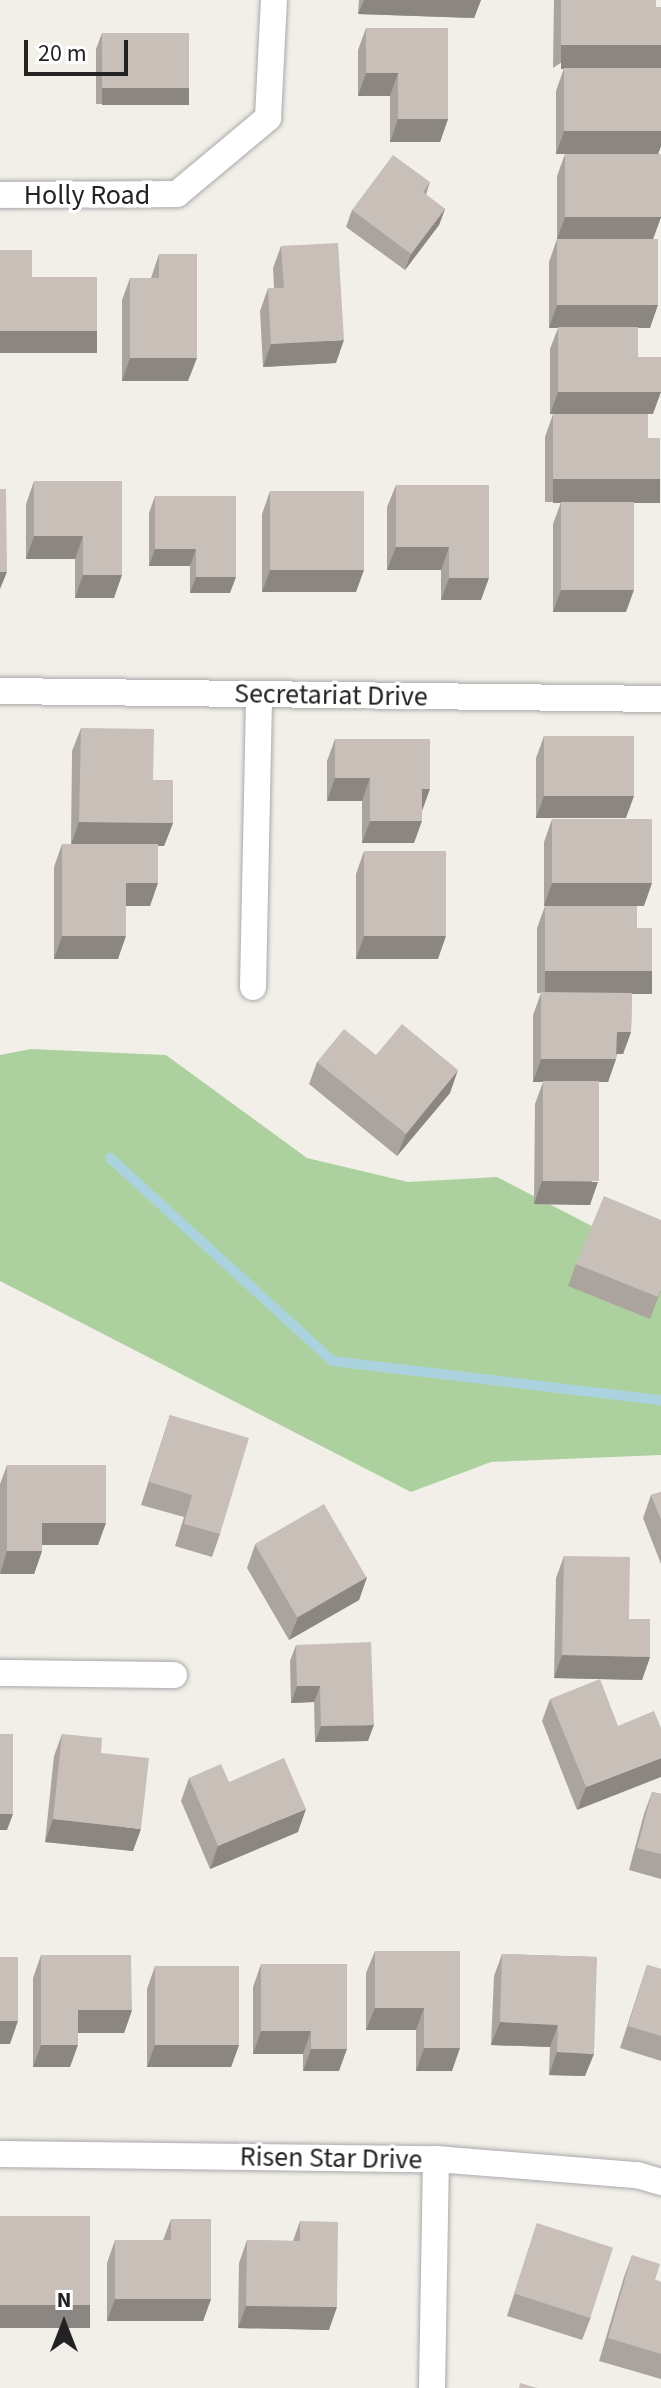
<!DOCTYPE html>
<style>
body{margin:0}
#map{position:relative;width:661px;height:2388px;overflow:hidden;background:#f2efe9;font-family:"Source Sans 3",sans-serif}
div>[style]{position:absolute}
.forest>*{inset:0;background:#add19e}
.stream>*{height:10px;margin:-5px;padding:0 5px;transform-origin:5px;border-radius:5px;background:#aad3df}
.roads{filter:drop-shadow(0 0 2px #a9a9a9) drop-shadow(0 0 2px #a9a9a9)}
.street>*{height:26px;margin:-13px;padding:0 13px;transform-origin:13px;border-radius:13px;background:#fff}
.wall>*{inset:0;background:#aba49e}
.shaded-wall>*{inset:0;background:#8b8681;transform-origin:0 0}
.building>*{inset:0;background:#c7bfb8;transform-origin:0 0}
span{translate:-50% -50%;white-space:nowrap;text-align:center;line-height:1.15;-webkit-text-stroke:7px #fff;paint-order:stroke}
.street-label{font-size:28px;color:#222}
.north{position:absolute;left:24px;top:2284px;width:80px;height:80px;-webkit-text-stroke:6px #fff;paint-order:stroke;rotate:0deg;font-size:22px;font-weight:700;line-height:32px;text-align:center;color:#222}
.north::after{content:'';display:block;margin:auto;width:28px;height:36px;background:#222;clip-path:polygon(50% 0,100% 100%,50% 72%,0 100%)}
.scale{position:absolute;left:24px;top:40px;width:104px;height:36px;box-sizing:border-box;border:4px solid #222;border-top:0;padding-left:10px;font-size:24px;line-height:28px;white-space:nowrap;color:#222;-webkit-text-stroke:6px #fff;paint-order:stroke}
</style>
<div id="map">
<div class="forest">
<div style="clip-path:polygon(31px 1049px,166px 1055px,307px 1158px,408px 1182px,497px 1177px,654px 1258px,661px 1268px,661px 1455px,491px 1462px,411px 1492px,0 1281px,0 1055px)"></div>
</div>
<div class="stream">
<div style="left:110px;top:1158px;width:301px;rotate:42.4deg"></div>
<div style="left:332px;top:1361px;width:331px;rotate:6.8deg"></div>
</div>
<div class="roads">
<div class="street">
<div style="left:0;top:195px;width:177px;rotate:-0.3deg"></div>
<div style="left:177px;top:194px;width:119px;rotate:-39.9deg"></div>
<div style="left:268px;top:118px;width:118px;rotate:-87.1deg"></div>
<div style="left:0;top:691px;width:661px;rotate:0.69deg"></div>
<div style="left:253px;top:987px;width:293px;rotate:-88.8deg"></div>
<div style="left:0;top:1673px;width:174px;rotate:0.7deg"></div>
<div style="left:0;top:2154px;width:436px;rotate:0.7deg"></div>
<div style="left:436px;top:2159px;width:202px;rotate:4.6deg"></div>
<div style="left:637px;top:2175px;width:25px;rotate:16deg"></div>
<div style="left:432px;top:2388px;width:229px;rotate:-89deg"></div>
</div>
</div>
<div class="wall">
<div style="clip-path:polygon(359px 0,481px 0,474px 18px,358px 14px)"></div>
<div style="clip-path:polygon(554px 0,656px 0,553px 68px)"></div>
<div style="clip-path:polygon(366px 28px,448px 119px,440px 142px,390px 142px,390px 96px,358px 96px,358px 50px)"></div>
<div style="clip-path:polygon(102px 33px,189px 88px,183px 104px,96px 104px,96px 49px)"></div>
<div style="clip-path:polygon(564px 68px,661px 68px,661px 146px,658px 154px,661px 217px,653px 239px,650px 328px,638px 328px,638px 357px,653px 414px,648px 414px,648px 438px,652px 502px,634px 502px,626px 612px,553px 612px,553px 524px,561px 502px,545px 502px,545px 437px,553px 414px,550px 414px,550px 349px,558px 328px,549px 328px,549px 262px,557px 239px,557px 176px,565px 154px,556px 154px,556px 91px)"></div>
<div style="clip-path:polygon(430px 182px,426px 195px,445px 209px,439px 225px,405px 270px,346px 227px,352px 210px)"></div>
<div style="clip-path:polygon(281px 246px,336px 363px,263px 367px,260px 311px,268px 288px,274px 288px,273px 268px)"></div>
<div style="clip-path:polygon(159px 254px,188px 381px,122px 381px,122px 300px,130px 278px,151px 278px)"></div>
<div style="clip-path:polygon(34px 481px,122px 481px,114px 598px,75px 598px,75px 559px,26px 559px,26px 504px)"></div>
<div style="clip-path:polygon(396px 485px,489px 485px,481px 600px,441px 600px,441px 570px,387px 570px,387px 507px)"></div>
<div style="clip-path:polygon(270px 491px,356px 592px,262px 592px,262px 514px)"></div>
<div style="clip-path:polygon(155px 496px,230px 593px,190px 593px,190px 566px,149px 566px,149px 513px)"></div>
<div style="clip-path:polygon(81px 728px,153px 780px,173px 823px,164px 846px,158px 846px,150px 906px,126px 906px,118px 959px,54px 959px,54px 867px,62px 844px,71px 844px,72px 751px)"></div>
<div style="clip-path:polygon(544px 736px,626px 818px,536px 818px,536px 758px)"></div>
<div style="clip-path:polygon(335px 739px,422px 810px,414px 843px,362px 843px,362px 801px,327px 801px,327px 761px)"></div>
<div style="clip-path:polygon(552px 819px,644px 906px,637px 906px,637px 928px,644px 993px,632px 993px,631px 1032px,623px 1054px,617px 1054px,616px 1059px,608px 1082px,599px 1082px,590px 1205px,534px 1204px,535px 1104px,543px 1082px,533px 1082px,533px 1015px,541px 993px,537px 993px,537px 928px,545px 906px,544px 906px,544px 842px)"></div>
<div style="clip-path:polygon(364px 851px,438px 959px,356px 959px,356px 874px)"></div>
<div style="clip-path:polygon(376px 1055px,450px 1093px,397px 1156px,309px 1084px,317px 1062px)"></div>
<div style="clip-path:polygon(576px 1264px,661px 1291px,650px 1319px,568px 1286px)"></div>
<div style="clip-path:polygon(170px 1415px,220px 1534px,212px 1557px,175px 1546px,184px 1517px,141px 1505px)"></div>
<div style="clip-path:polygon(7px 1465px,98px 1545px,42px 1545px,42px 1551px,34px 1574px,0 1574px,0 1484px)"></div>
<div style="clip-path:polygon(661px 1492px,661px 1564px,643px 1518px,651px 1495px)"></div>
<div style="clip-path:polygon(255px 1545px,367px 1577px,359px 1600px,289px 1640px,247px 1568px)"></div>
<div style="clip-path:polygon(564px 1556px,629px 1619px,650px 1657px,642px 1680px,554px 1678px,556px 1578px)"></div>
<div style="clip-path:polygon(296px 1645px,368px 1741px,315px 1742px,314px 1702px,291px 1703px,290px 1661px)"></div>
<div style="clip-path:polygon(550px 1699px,618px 1726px,577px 1810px,542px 1721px)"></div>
<div style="clip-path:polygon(62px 1734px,101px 1753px,133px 1851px,45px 1842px,54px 1756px)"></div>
<div style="clip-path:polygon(189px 1778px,229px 1782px,298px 1832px,210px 1869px,181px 1801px)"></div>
<div style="clip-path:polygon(652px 1792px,661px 1794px,661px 1879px,629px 1870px,644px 1814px)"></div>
<div style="clip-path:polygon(375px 1951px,460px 1951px,452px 2071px,416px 2071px,416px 2030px,366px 2030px,366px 1973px)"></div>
<div style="clip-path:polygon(502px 1954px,597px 1957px,585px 2076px,549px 2075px,550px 2047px,491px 2045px,494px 1976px)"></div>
<div style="clip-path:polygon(41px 1955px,132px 2010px,124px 2033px,78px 2033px,70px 2067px,33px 2067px,33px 1978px)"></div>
<div style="clip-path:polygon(261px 1964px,339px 2071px,303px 2071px,303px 2054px,253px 2054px,253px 1987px)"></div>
<div style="clip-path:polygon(647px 1965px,661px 1969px,661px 2061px,620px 2048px)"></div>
<div style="clip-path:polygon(155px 1966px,239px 2045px,231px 2067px,147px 2067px,147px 1989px)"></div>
<div style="clip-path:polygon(171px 2219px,211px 2299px,203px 2321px,107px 2321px,107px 2263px,115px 2240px,163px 2240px)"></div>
<div style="clip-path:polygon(300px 2221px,329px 2330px,238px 2328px,239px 2263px,247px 2240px,293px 2241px)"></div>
<div style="clip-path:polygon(537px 2223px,591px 2317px,582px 2340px,507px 2316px)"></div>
<div style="clip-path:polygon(632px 2255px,655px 2280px,661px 2282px,661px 2379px,599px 2361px,624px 2277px)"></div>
</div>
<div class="shaded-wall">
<div style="clip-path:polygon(364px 0,481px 0,474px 18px,358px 14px)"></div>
<div style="left:561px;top:45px;width:100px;height:24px"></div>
<div style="clip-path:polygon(366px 73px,398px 73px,390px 96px,358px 96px)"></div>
<div style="left:102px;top:88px;width:87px;height:17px"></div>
<div style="clip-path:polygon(398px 119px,448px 119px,440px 142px,390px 142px)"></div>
<div style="clip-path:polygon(564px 131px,661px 131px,661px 146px,658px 154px,556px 154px)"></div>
<div style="clip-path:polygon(445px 209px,439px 225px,405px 270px,411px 254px)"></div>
<div style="clip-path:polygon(565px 217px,661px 217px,653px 239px,557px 239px)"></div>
<div style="clip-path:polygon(557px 305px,658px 305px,650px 328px,549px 328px)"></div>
<div style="left:0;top:331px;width:97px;height:22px"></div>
<div style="clip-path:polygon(344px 340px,336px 363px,263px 367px,271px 344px)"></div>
<div style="clip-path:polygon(130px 358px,197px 358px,188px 381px,122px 381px)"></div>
<div style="clip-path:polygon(558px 392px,661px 392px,653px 414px,550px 414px)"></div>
<div style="left:553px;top:479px;width:107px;height:24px"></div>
<div style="clip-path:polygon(34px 536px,83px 536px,75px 559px,26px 559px)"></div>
<div style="clip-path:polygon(396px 547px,449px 547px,441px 570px,387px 570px)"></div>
<div style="clip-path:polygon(155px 549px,196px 549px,190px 566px,149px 566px)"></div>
<div style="clip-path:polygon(270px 570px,364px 570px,356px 592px,262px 592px)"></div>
<div style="clip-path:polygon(0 572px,7px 572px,0 589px)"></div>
<div style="clip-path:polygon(83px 575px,122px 575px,114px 598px,75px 598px)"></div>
<div style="clip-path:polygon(196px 577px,236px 577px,230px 593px,190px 593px)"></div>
<div style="clip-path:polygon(449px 578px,489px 578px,481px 600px,441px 600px)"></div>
<div style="clip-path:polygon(561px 590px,634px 590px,626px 612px,553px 612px)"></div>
<div style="clip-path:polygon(335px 778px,370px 778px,362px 801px,327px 801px)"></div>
<div style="clip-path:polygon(422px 789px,430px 789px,422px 811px)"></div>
<div style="clip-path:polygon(544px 796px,634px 796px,626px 818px,536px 818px)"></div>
<div style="clip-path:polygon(370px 821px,422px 821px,414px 843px,362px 843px)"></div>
<div style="clip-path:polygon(79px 822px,173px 823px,164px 846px,71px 845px)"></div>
<div style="clip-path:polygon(126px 883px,158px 883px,150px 906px,118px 906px)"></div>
<div style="clip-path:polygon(552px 883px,652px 883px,644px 906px,544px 906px)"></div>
<div style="clip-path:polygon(62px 936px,126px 936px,118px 959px,54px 959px)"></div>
<div style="clip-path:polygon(364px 936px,446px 936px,438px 959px,356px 959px)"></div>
<div style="left:545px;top:971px;width:107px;height:23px"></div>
<div style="clip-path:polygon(617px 1032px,631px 1032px,623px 1054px,609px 1054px)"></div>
<div style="clip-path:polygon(541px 1059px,616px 1059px,608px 1082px,533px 1082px)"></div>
<div style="clip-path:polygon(458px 1070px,450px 1093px,397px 1156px,406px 1134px)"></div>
<div style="clip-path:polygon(542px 1181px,598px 1182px,590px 1205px,534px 1204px)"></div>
<div style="clip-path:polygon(42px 1523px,106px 1523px,98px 1545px,34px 1545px)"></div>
<div style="clip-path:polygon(7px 1551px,42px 1551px,34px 1574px,0 1574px)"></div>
<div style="clip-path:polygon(367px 1577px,359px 1600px,289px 1640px,298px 1617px)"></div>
<div style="clip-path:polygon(562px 1655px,650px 1657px,642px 1680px,554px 1678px)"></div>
<div style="clip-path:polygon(297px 1686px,320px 1686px,314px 1702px,291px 1703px)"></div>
<div style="clip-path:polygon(374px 1725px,368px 1741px,315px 1742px,321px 1726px)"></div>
<div style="clip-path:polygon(661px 1758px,661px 1777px,577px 1810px,586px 1787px)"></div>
<div style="clip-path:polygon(306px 1809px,298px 1832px,210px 1869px,218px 1846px)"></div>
<div style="clip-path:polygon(0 1814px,13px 1814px,7px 1830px,0 1830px)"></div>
<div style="clip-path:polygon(53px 1819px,141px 1829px,133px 1851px,45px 1842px)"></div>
<div style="clip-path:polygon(375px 2008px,424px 2008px,416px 2030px,366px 2030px)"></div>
<div style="clip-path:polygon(78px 2010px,132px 2010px,124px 2033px,70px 2033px)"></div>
<div style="clip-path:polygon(0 2021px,18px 2021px,10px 2044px,0 2044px)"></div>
<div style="clip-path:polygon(500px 2022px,558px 2025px,550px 2047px,491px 2045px)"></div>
<div style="clip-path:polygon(261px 2031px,311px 2031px,303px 2054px,253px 2054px)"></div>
<div style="clip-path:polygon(41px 2045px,78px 2045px,70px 2067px,33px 2067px)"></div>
<div style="clip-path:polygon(155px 2045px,239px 2045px,231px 2067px,147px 2067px)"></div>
<div style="clip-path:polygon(424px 2048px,460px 2048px,452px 2071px,416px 2071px)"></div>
<div style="clip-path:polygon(311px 2049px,347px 2049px,339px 2071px,303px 2071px)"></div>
<div style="clip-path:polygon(557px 2052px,594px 2054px,585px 2076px,549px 2075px)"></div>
<div style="clip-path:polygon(115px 2299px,211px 2299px,203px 2321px,107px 2321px)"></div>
<div style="left:0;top:2305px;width:90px;height:23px"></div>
<div style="clip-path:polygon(246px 2306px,337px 2307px,329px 2330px,238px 2328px)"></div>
</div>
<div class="building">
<div style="clip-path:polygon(561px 0,656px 0,656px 7px,661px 7px,661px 45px,561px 45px)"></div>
<div style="clip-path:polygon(366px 28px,448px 28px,448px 119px,398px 119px,398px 73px,366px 73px)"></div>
<div style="left:102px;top:33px;width:87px;height:55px"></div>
<div style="left:564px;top:68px;width:97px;height:63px"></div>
<div style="left:565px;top:154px;width:96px;height:63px"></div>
<div style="clip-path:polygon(393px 155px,430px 182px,423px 192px,445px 209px,411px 254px,352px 210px)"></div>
<div style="left:557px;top:239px;width:101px;height:66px"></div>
<div style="clip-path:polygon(338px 243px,344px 340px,271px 344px,268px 288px,284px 288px,281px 246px)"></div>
<div style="clip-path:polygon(0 250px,32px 250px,32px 277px,97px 277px,97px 331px,0 331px)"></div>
<div style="clip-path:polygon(159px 254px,197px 254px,197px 358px,130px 358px,130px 278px,159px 278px)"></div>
<div style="clip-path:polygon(558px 327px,638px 327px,638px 357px,661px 357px,661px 392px,558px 392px)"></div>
<div style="clip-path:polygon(553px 414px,648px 414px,648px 438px,660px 438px,660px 479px,553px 479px)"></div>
<div style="clip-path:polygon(34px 481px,122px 481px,122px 575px,83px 575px,83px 536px,34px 536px)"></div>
<div style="clip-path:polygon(396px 485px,489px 485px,489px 578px,449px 578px,449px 547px,396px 547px)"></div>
<div style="clip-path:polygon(0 489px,6px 489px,7px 572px,0 572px)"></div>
<div style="left:270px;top:491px;width:94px;height:79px"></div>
<div style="clip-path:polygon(155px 496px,236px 496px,236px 577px,196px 577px,196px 549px,155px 549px)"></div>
<div style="left:561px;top:502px;width:73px;height:88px"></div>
<div style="clip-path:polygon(81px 728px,154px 729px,153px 780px,173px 780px,173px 823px,79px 822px)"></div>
<div style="left:544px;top:736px;width:90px;height:60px"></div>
<div style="clip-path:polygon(335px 739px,430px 739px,430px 789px,422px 789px,422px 821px,370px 821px,370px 778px,335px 778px)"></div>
<div style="left:552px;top:819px;width:100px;height:64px"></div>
<div style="clip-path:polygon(62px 844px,158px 844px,158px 883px,126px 883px,126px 936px,62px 936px)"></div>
<div style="left:364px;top:851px;width:82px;height:85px"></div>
<div style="clip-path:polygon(545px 906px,637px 906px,637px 928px,652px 928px,652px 971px,545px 971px)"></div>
<div style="clip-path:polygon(541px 992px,632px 993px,631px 1032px,617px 1032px,616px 1059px,541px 1059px)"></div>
<div style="clip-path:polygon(402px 1024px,458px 1070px,406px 1134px,317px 1062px,344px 1029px,376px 1055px)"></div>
<div style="left:543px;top:1081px;width:56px;height:100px"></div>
<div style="clip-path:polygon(604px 1196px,661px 1220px,661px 1289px,658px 1297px,576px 1264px)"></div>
<div style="clip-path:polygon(170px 1415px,249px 1438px,220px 1534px,184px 1524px,192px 1495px,149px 1482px)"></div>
<div style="clip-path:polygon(7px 1465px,106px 1465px,106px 1523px,42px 1523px,42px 1551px,7px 1551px)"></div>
<div style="clip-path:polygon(661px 1492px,661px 1520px,651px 1495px)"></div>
<div style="left:324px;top:1504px;width:85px;height:80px;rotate:60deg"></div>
<div style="clip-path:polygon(564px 1556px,630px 1557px,629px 1619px,650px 1619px,650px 1657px,562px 1655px)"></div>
<div style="clip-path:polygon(371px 1642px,374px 1725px,321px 1726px,320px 1686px,297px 1686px,296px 1645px)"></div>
<div style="clip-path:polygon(600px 1679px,618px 1726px,654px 1711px,661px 1728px,661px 1758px,586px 1787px,550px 1699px)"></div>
<div style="left:0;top:1734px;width:13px;height:80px"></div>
<div style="clip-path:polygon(62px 1734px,102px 1738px,101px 1753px,149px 1758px,141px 1829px,53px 1819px)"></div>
<div style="clip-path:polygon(284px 1758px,306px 1809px,218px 1846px,189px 1778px,221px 1764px,229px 1782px)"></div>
<div style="clip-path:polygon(652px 1792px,661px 1794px,661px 1854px,637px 1848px)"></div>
<div style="clip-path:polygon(375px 1951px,460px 1951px,460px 2048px,424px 2048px,424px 2008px,375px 2008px)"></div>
<div style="clip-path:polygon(502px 1954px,597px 1957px,594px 2054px,557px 2052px,558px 2025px,500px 2022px)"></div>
<div style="clip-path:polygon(41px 1955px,131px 1955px,132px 2010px,78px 2010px,78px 2045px,41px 2045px)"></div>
<div style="left:0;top:1957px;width:18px;height:64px"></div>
<div style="clip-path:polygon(261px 1964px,347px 1964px,347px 2049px,311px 2049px,311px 2031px,261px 2031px)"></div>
<div style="clip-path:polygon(647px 1965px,661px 1969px,661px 2036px,628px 2026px)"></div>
<div style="left:155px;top:1966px;width:84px;height:79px"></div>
<div style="left:0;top:2216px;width:90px;height:89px"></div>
<div style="clip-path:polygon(171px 2219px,211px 2219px,211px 2299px,115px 2299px,115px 2240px,171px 2240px)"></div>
<div style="clip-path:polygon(300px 2221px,338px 2222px,337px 2307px,246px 2306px,247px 2240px,300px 2241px)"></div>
<div style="left:537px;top:2223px;width:80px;height:74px;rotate:18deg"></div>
<div style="clip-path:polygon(632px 2255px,660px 2264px,655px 2280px,661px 2282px,661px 2354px,608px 2338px)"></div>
<div style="clip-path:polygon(520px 2383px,537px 2388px,519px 2388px)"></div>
</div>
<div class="street-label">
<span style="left:87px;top:195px">Holly Road</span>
<span style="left:331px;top:695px;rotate:1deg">Secretariat Drive</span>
<span style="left:331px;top:2158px;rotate:1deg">Risen Star Drive</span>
</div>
<div class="north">N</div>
<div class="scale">20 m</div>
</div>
